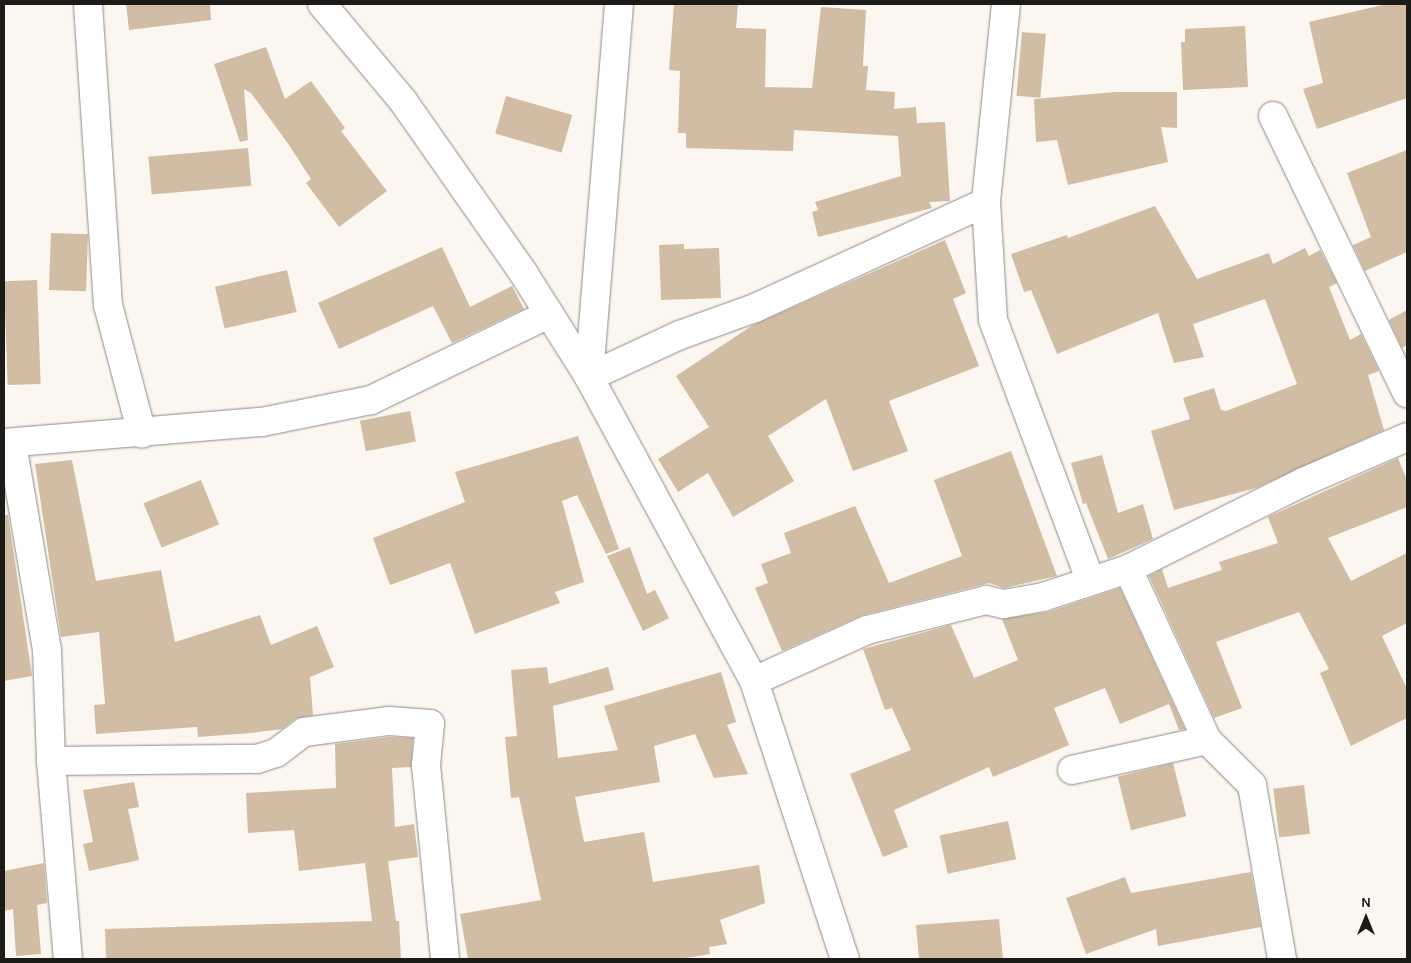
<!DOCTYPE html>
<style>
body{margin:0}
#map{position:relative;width:1411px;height:963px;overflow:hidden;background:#fbf6f0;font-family:Karla,sans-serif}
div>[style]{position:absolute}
.building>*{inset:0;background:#d1bda3;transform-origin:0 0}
.roads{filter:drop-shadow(0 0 1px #8e8a84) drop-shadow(0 0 1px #8e8a84)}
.street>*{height:28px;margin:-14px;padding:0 14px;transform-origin:14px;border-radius:14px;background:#fff}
span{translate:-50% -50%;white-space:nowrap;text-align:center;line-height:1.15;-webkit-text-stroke:5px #fff;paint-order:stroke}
.frame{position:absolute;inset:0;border:5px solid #1c1b18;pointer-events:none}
.north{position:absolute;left:1341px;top:893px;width:50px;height:50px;-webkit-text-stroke:4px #fff;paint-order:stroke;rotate:0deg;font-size:14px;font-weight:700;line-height:20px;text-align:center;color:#1c1b18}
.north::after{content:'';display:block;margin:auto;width:18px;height:22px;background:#1c1b18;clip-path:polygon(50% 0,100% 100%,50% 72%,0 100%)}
</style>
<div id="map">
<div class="building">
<div style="clip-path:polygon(126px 4px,210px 4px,211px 20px,129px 30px)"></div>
<div style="clip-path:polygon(674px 4px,738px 4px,736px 28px,766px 29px,765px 87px,812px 88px,821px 7px,866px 10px,863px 66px,868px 66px,866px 90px,895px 92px,894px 109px,916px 107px,917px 123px,945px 122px,950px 201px,929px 202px,932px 208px,818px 237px,812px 212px,818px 210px,815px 202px,901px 176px,898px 136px,794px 130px,793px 151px,686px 148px,686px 133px,678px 133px,680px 71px,669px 70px)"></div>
<div style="clip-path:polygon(1387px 4px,1407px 4px,1407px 98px,1317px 129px,1303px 89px,1323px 83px,1309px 22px)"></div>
<div style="clip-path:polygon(1245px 26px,1248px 87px,1183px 90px,1181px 42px,1185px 42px,1185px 29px)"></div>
<div style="left:1022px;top:32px;width:24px;height:64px;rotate:5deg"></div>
<div style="clip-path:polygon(266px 47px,285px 99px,311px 81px,345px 128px,341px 131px,387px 191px,339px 227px,306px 183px,311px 179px,289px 145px,251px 93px,244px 89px,248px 140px,240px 142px,214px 64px)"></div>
<div style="clip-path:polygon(1115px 92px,1177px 92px,1177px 128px,1161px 127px,1168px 162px,1068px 185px,1057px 140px,1036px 142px,1034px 99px)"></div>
<div style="left:506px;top:96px;width:69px;height:39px;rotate:16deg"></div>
<div style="left:248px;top:148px;width:38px;height:100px;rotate:85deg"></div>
<div style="clip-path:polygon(1407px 150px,1407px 252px,1365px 271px,1353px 245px,1371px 237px,1347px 173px)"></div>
<div style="clip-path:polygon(1155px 206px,1197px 279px,1269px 253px,1273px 264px,1305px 248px,1309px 256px,1320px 250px,1337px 283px,1329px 287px,1350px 340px,1361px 334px,1379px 371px,1368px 375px,1384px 430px,1256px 488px,1174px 510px,1151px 431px,1190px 419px,1183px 398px,1214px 388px,1221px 410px,1226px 411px,1297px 384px,1265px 299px,1193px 324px,1204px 357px,1174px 363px,1158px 313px,1057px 354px,1031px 290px,1024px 292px,1011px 254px,1067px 235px,1068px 238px)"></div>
<div style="left:51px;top:233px;width:37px;height:57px;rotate:2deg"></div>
<div style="clip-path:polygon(945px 240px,966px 293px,953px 299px,979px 366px,889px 401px,908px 451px,853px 471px,826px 399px,768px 436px,794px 481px,733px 517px,708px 473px,678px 492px,658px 459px,709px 427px,676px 376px,753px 325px)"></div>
<div style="clip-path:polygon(684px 244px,684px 249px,719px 248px,721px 298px,661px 300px,659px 245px)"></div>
<div style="clip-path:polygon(442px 247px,470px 307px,512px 286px,524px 309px,452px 343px,433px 306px,339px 349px,318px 303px)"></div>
<div style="left:287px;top:270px;width:43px;height:74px;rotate:77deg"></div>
<div style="left:37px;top:280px;width:104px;height:33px;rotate:88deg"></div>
<div style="clip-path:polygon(1407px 310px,1407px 345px,1402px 348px,1389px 320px)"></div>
<div style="left:410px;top:411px;width:31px;height:51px;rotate:79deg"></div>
<div style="clip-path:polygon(578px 436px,619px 549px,606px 554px,577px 495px,562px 501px,584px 582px,555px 592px,560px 603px,475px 634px,450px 563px,390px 585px,373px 538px,465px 502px,455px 472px)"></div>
<div style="clip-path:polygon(1011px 451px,1057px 576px,1004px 588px,989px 583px,863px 615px,782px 651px,755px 588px,768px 583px,761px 564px,791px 553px,784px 533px,855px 506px,889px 583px,962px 556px,934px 480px)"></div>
<div style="clip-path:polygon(1102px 455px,1118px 513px,1143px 504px,1153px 539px,1108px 559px,1086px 503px,1083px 504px,1071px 463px)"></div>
<div style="clip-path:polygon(1398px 458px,1407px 480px,1407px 507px,1328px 538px,1351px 581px,1407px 553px,1407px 623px,1382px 636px,1407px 689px,1407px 718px,1351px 746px,1320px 673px,1329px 669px,1299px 612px,1216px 642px,1242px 708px,1214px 718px,1149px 576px,1162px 569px,1168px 588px,1222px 570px,1219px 562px,1278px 543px,1268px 517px)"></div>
<div style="clip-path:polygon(72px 460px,96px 581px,161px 570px,175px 642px,260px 615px,271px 645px,317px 626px,334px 667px,310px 677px,313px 715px,295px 719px,282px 729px,251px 733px,198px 737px,197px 727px,96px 734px,94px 705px,105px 704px,99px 632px,61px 637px,35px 464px)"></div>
<div style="left:201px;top:480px;width:48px;height:62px;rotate:68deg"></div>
<div style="clip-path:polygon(4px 515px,8px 515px,32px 676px,4px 681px)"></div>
<div style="clip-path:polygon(630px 547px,647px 594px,655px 590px,669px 618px,643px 631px,607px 556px)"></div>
<div style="clip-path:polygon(1120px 588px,1185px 729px,1179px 730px,1169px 704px,1120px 724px,1105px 688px,1054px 708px,1069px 745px,993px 777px,989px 767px,894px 810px,908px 847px,883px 857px,850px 774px,911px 750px,892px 708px,885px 710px,863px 649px,951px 625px,974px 678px,1018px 660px,1002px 619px,1048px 612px)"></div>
<div style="clip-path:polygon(547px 667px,549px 684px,608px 667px,614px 690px,553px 706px,558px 758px,618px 750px,604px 706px,721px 672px,736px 722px,727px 725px,748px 774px,714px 778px,695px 734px,654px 746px,660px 782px,575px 797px,584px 842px,644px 832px,653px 882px,759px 865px,765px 903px,720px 920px,727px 944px,709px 947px,710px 954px,680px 959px,468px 959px,460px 914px,541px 900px,519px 797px,511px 798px,505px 737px,517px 736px,511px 670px)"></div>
<div style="clip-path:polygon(389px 737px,413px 738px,411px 767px,392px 768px,395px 827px,414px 824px,418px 857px,388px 861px,396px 921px,399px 921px,401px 959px,106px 959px,105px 929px,372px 921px,365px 863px,299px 871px,294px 830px,248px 833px,246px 793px,336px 788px,335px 744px)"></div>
<div style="left:1173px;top:763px;width:55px;height:57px;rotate:76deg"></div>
<div style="clip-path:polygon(134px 782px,139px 807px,128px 809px,139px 860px,89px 871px,83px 844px,93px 842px,83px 790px)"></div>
<div style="left:1304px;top:785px;width:49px;height:31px;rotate:83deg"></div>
<div style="left:1008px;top:821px;width:39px;height:70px;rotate:78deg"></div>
<div style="clip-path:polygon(44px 863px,47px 903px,37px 905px,41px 954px,16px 956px,13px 909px,4px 911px,4px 871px)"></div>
<div style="clip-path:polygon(1251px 872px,1261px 927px,1158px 946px,1156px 929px,1086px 954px,1066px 898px,1125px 877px,1131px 893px)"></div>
<div style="clip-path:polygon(999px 919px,1003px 959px,919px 959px,916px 925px)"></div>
</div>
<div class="roads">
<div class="street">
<div style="left:88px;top:4px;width:302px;rotate:86.2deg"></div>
<div style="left:108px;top:305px;width:133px;rotate:75.2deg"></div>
<div style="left:322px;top:4px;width:126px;rotate:50.1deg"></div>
<div style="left:403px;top:101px;width:211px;rotate:55deg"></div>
<div style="left:524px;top:274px;width:122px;rotate:57.7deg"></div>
<div style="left:589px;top:377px;width:346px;rotate:61.5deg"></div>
<div style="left:754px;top:681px;width:293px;rotate:71.9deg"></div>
<div style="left:619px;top:4px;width:374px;rotate:94.6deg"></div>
<div style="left:589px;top:377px;width:100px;rotate:-24.8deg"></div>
<div style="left:680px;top:335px;width:80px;rotate:-19.8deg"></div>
<div style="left:755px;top:308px;width:254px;rotate:-24.6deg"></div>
<div style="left:1006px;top:4px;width:199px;rotate:95.8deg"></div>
<div style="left:986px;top:202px;width:118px;rotate:86.6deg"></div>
<div style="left:993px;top:320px;width:277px;rotate:69.5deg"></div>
<div style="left:1273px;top:116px;width:308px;rotate:64.2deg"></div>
<div style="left:4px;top:443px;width:259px;rotate:-4.7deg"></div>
<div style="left:262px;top:422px;width:111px;rotate:-11.4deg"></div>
<div style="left:371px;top:400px;width:198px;rotate:-25.8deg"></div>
<div style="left:12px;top:443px;width:211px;rotate:80.4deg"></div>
<div style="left:47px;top:651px;width:110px;rotate:87.9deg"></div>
<div style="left:51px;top:761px;width:199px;rotate:85.1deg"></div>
<div style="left:1128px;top:569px;width:188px;rotate:65.2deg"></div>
<div style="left:1207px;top:740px;width:64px;rotate:45deg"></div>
<div style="left:1252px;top:785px;width:177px;rotate:80.2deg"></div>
<div style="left:754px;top:681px;width:124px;rotate:-24.3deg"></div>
<div style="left:867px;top:630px;width:123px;rotate:-14.1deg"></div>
<div style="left:986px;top:600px;width:18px;rotate:13deg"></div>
<div style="left:1004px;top:604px;width:40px;rotate:-10deg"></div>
<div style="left:1043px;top:597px;width:89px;rotate:-18.2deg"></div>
<div style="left:1128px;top:569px;width:195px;rotate:-26.4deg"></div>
<div style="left:1303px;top:482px;width:113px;rotate:-23.4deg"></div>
<div style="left:51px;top:761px;width:206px;rotate:-0.6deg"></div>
<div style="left:257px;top:759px;width:20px;rotate:-18deg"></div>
<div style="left:276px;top:753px;width:35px;rotate:-37deg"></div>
<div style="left:304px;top:732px;width:86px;rotate:-7.4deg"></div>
<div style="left:389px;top:721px;width:41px;rotate:4.2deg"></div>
<div style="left:430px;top:724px;width:41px;rotate:95.6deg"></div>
<div style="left:426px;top:765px;width:195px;rotate:84.4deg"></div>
<div style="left:1072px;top:770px;width:138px;rotate:-12.5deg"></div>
</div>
</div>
<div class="frame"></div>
<div class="north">N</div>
</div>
